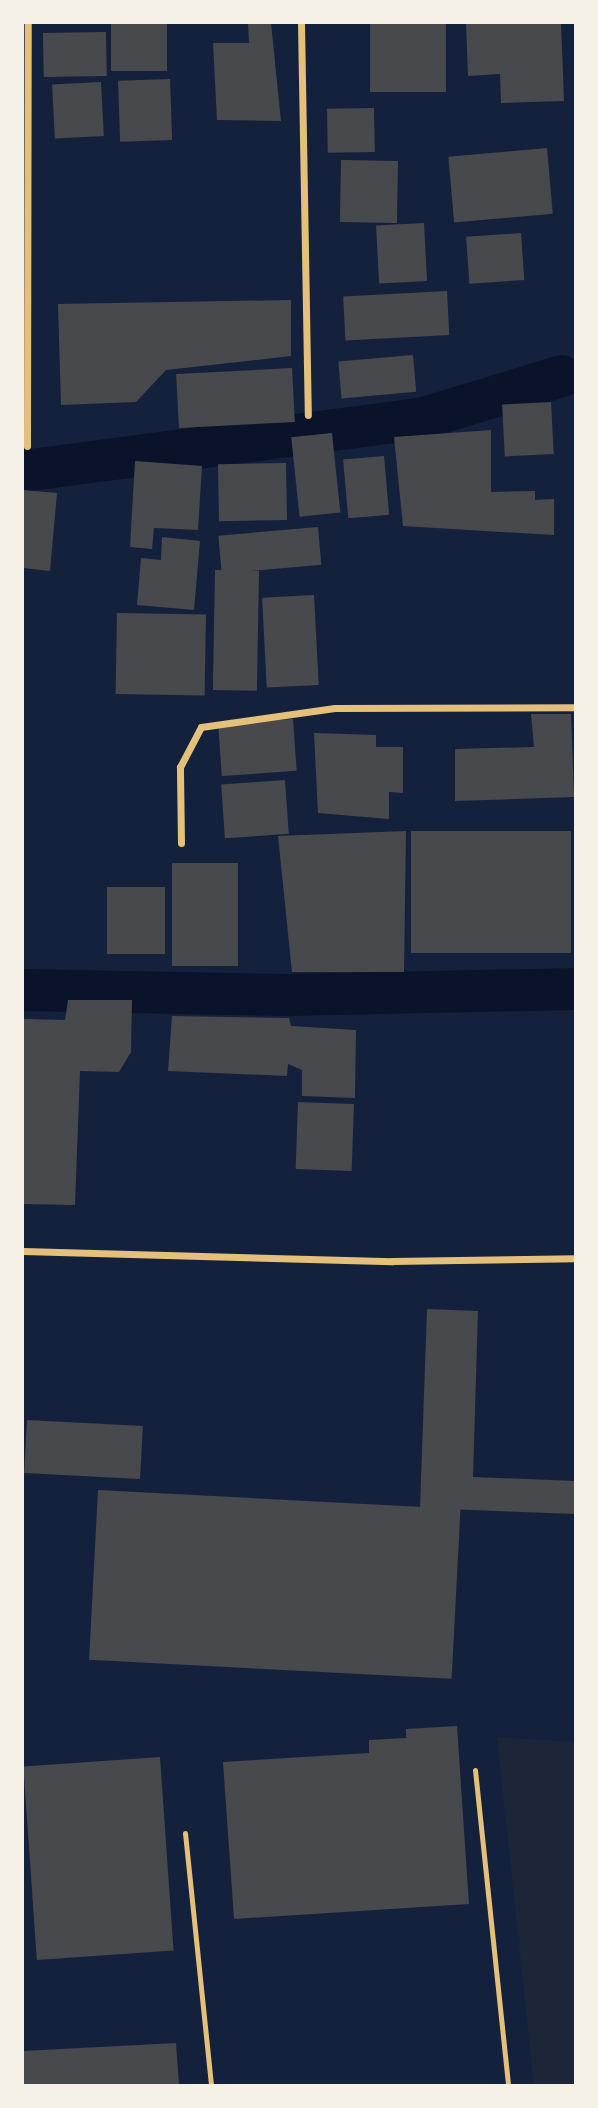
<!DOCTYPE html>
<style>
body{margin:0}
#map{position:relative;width:598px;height:2108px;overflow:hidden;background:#14213d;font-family:"Nunito Sans",sans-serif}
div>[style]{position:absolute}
.green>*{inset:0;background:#1d2539}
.canal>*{height:42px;margin:-21px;padding:0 21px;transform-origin:21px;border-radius:21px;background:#0b132b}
.building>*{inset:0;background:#48494c;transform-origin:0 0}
.service>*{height:5px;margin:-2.5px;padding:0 2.5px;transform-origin:2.5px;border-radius:2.5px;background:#e5c07b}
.minor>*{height:7px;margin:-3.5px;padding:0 3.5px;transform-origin:3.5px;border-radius:3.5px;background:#e5c07b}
span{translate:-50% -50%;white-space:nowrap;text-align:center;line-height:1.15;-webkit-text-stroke:6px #f6f1e7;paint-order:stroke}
.frame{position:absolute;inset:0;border:24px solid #f6f1e7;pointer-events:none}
</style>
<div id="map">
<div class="green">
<div style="clip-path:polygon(497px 1737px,575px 1742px,575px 2085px,534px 2085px)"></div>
</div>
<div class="canal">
<div style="left:23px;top:471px;width:400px;rotate:-7.5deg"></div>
<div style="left:420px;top:419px;width:148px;rotate:-16.8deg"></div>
<div style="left:23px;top:990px;width:265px;rotate:1.1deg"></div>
<div style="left:288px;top:995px;width:287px;rotate:-1.2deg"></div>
</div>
<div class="building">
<div style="left:111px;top:23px;width:56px;height:48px"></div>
<div style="clip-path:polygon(248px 23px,271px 23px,281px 121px,217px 120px,213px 43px,249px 43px)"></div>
<div style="left:370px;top:23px;width:76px;height:69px"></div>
<div style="clip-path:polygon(466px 23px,561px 23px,564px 101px,501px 103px,500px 74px,468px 76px)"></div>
<div style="left:106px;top:32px;width:44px;height:63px;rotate:89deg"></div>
<div style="left:170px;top:79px;width:61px;height:52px;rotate:88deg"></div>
<div style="left:101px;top:82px;width:54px;height:49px;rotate:87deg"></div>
<div style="left:374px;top:108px;width:44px;height:47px;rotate:89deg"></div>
<div style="left:547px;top:148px;width:66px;height:99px;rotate:85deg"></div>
<div style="left:341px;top:160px;width:57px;height:62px;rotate:1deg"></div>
<div style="left:424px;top:223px;width:58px;height:48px;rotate:87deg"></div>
<div style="left:521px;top:233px;width:47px;height:55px;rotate:86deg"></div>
<div style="left:447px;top:291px;width:44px;height:104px;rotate:87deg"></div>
<div style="clip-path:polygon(291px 300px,291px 356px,166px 370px,136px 402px,61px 405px,58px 304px)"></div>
<div style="left:413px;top:355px;width:37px;height:75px;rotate:85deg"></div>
<div style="left:292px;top:368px;width:54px;height:116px;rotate:87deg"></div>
<div style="left:551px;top:402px;width:52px;height:49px;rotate:87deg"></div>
<div style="clip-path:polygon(491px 430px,491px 492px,535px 491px,535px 500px,554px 499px,554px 535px,403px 526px,394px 437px)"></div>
<div style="left:332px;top:433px;width:80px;height:41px;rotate:84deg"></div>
<div style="left:384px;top:456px;width:59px;height:41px;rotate:85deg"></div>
<div style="clip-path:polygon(135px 461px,202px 466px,198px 530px,154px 528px,152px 549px,130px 547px)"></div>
<div style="left:286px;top:463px;width:57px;height:68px;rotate:89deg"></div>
<div style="clip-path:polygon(23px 490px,57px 493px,50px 571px,23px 568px)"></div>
<div style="left:318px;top:527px;width:38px;height:100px;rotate:85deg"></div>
<div style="clip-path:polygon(162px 537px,200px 541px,194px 610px,137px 605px,141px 558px,161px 560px)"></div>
<div style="left:215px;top:570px;width:44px;height:120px;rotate:1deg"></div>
<div style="left:314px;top:595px;width:90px;height:52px;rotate:87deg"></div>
<div style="left:117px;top:613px;width:89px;height:81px;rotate:1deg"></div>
<div style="clip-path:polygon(531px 714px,571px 714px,574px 797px,455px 801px,455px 749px,534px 747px)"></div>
<div style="left:293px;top:719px;width:52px;height:75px;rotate:86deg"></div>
<div style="clip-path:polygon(314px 733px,376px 735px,376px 747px,403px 747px,403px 793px,389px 792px,389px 819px,318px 813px)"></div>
<div style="left:285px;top:780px;width:54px;height:64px;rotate:86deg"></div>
<div style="clip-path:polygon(406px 831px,404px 972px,292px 972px,278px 836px)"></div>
<div style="left:411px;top:831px;width:160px;height:122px"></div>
<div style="left:172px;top:863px;width:66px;height:103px"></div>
<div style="left:107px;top:887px;width:58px;height:67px"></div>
<div style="clip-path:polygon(68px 1000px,132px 1000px,131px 1052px,119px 1072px,80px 1071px,75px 1205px,23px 1204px,23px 1019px,65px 1020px)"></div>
<div style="clip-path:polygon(172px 1016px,289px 1018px,291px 1026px,356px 1030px,355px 1098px,302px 1096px,302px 1070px,288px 1064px,287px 1076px,168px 1071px)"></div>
<div style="left:298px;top:1102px;width:56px;height:67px;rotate:2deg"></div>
<div style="clip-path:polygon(427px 1309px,478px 1311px,473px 1477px,575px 1481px,575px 1514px,420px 1508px)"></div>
<div style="left:27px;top:1420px;width:116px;height:53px;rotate:3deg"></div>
<div style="left:98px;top:1490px;width:363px;height:170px;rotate:3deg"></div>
<div style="clip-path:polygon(457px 1726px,469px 1904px,234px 1919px,223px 1762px,369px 1753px,369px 1740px,406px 1738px,406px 1729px)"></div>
<div style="left:160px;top:1757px;width:194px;height:137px;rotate:86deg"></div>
<div style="clip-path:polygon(176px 2043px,179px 2085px,23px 2085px,23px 2051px)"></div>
</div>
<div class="service">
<div style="left:475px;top:1770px;width:317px;rotate:84deg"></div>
<div style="left:185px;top:1833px;width:253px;rotate:84.1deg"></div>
</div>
<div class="minor">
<div style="left:301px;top:23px;width:392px;rotate:89deg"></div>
<div style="left:27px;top:446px;width:423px;rotate:-89.9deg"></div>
<div style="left:181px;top:843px;width:76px;rotate:-90.8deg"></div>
<div style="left:180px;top:767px;width:45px;rotate:-62.3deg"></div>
<div style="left:201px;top:727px;width:135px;rotate:-8.1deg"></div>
<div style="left:335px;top:708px;width:240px;rotate:-0.2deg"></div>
<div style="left:23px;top:1251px;width:369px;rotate:1.6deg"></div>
<div style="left:392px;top:1261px;width:183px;rotate:-0.9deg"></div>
</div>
<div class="frame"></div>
</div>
